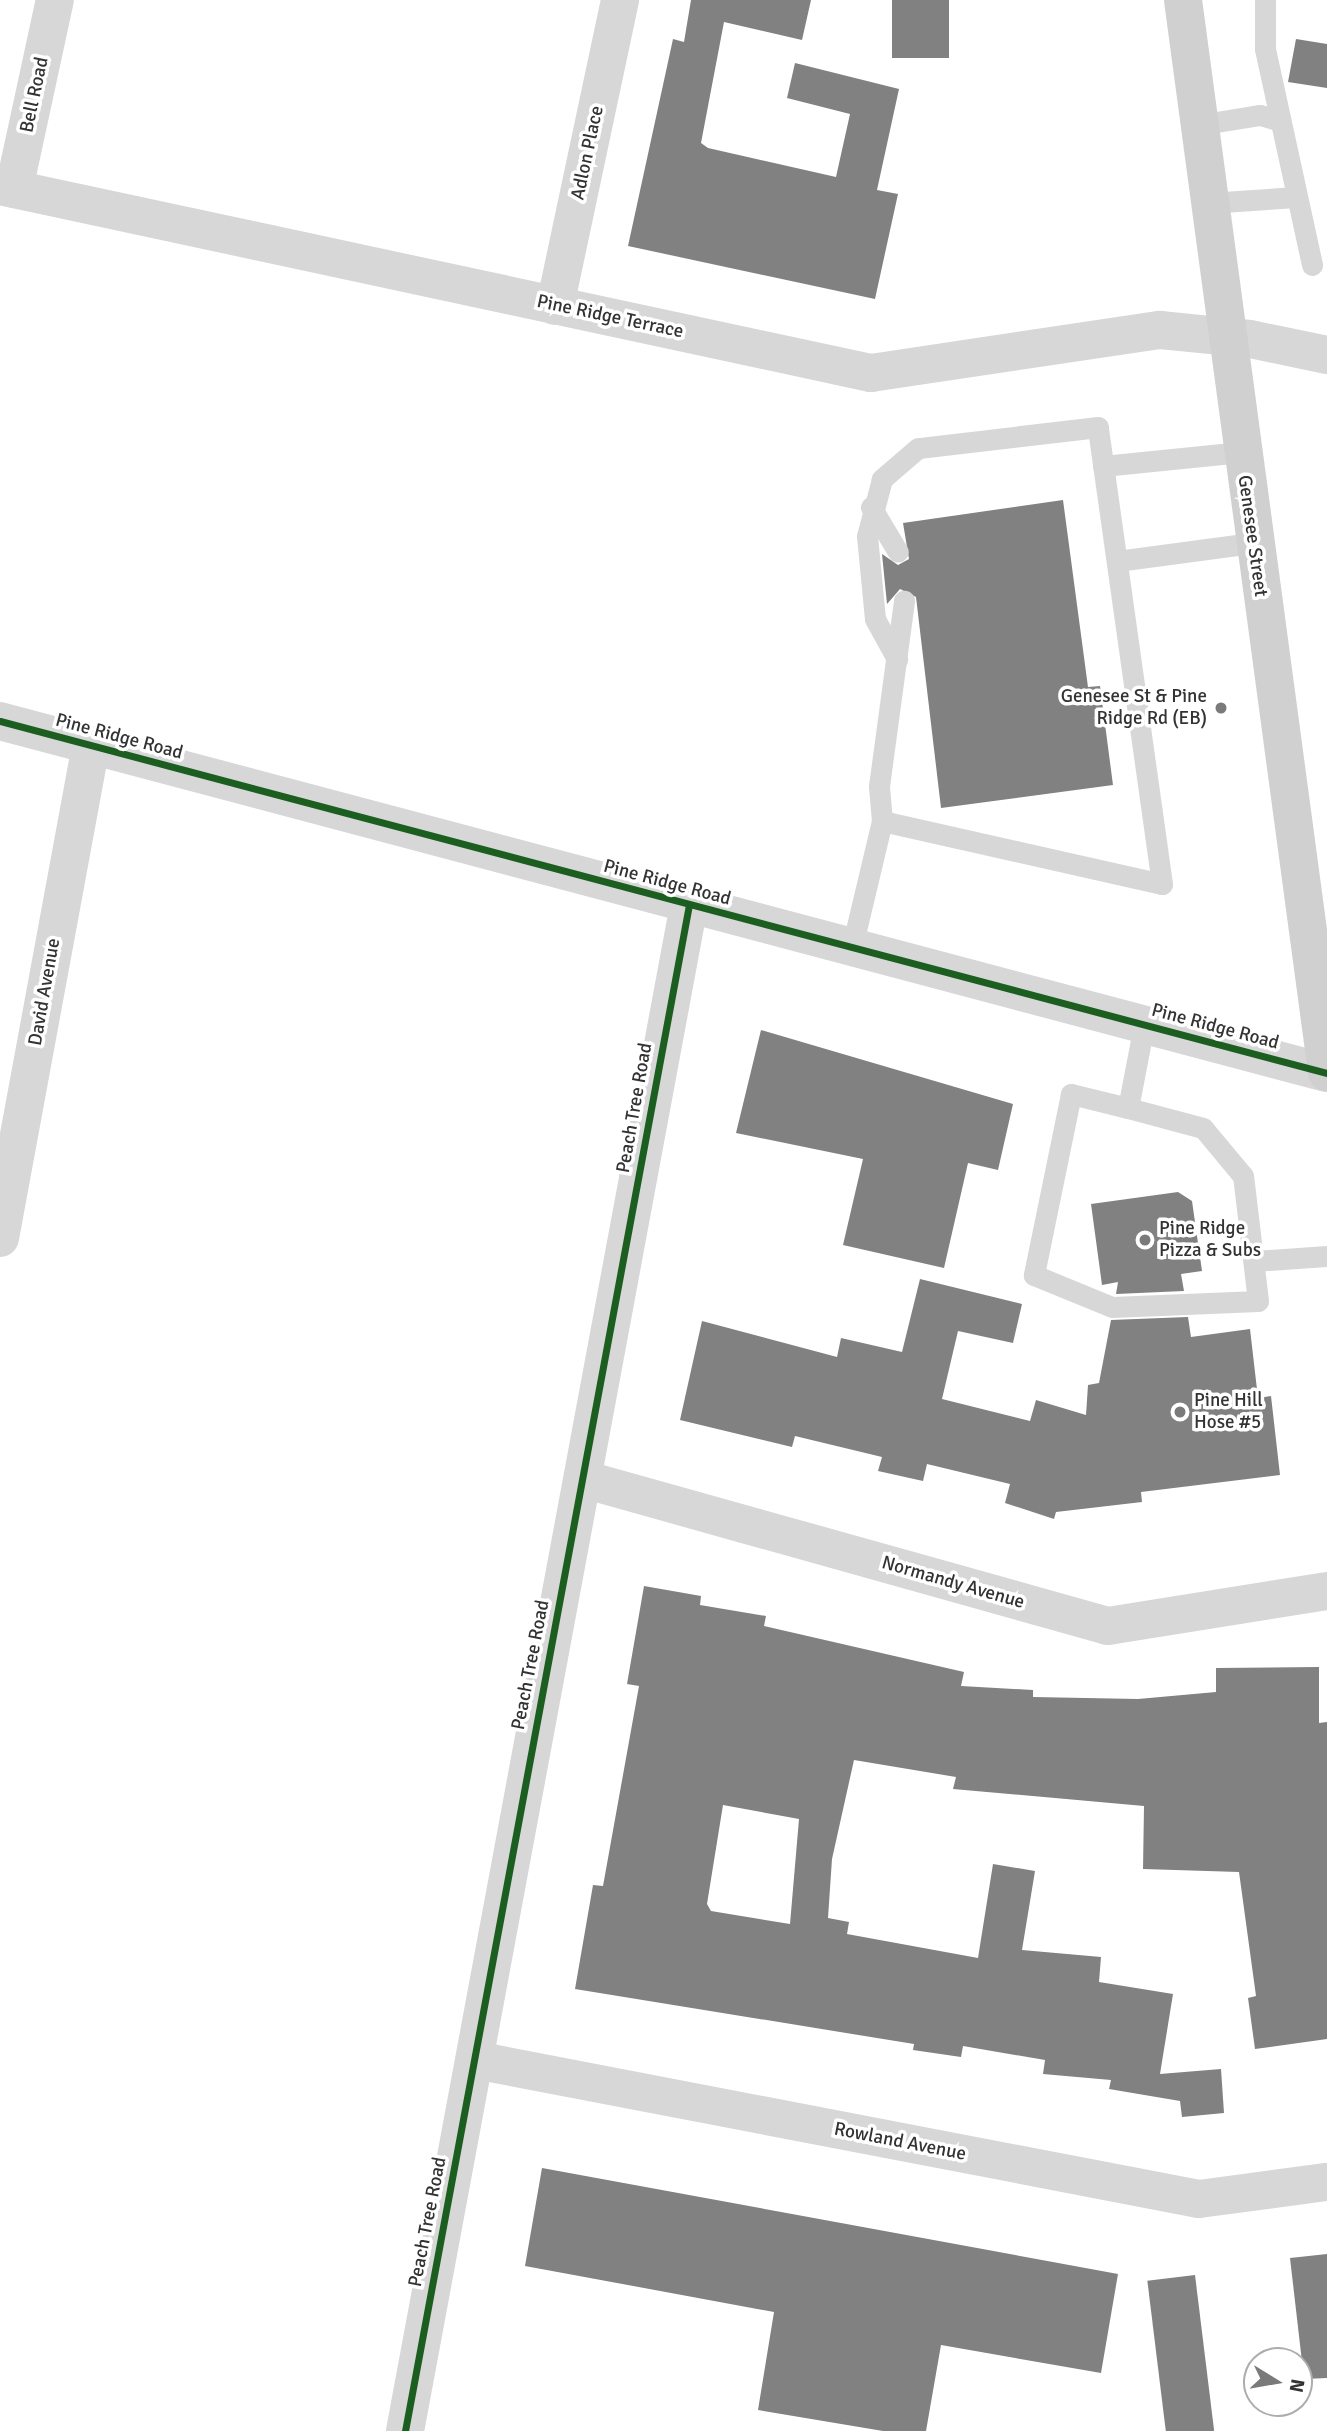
<!DOCTYPE html>
<style>
body{margin:0}
#map{position:relative;width:1327px;height:2431px;overflow:hidden;background:#fff;font-family:Signika,sans-serif}
div>[style]{position:absolute}
.building>*{inset:0;background:#818181;transform-origin:0 0}
.service>*{height:21px;margin:-10.5px;padding:0 10.5px;transform-origin:10.5px;border-radius:10.5px;background:#d7d7d7}
.minor>*{height:38px;margin:-19px;padding:0 19px;transform-origin:19px;border-radius:19px;background:#d7d7d7}
.tertiary>*{height:38px;margin:-19px;padding:0 19px;transform-origin:19px;border-radius:19px;background:#d7d7d7}
.secondary>*{height:38px;margin:-19px;padding:0 19px;transform-origin:19px;border-radius:19px;background:#d0d0d0}
.cycleway>*{height:7px;margin:-3.5px;padding:0 3.5px;transform-origin:3.5px;border-radius:3.5px;background:#1b5e20}
.dots>*{width:19px;height:19px;translate:-50% -50%;box-sizing:border-box;border:4px solid #fff;border-radius:50%}
span{translate:-50% -50%;white-space:nowrap;text-align:center;line-height:1.15;-webkit-text-stroke:7px #fff;paint-order:stroke}
.street-label{font-size:19px;color:#333}
.poi-label{font-size:19px;color:#333}
.right{translate:-100% -50%;text-align:right}
.left{translate:0 -50%;text-align:left}
.north{position:absolute;left:1243px;top:2347px;width:70px;height:70px;box-sizing:border-box;background:#fff;border:2px solid #adadad;border-radius:50%;rotate:101deg;font-size:19px;font-weight:700;line-height:28px;text-align:center;color:#333}
.north::after{content:'';display:block;margin:auto;width:24px;height:32px;background:#7a7a7a;clip-path:polygon(50% 0,100% 100%,50% 72%,0 100%)}
</style>
<div id="map">
<div class="building">
<div style="clip-path:polygon(691px 0,811px 0,802px 40px,724px 22px,701px 143px,708px 148px,836px 177px,850px 114px,787px 98px,795px 63px,899px 89px,877px 190px,898px 194px,875px 299px,628px 246px,673px 39px,684px 42px)"></div>
<div style="left:892px;top:0;width:57px;height:58px"></div>
<div style="clip-path:polygon(1296px 39px,1327px 44px,1327px 88px,1288px 82px)"></div>
<div style="clip-path:polygon(1063px 500px,1088px 687px,1100px 686px,1113px 785px,941px 808px,916px 597px,900px 589px,887px 604px,882px 554px,898px 565px,909px 559px,903px 523px)"></div>
<div style="clip-path:polygon(761px 1030px,1013px 1104px,998px 1170px,968px 1163px,944px 1268px,843px 1245px,863px 1159px,736px 1133px)"></div>
<div style="clip-path:polygon(1178px 1192px,1192px 1201px,1202px 1271px,1181px 1274px,1184px 1291px,1116px 1294px,1118px 1282px,1102px 1285px,1091px 1204px)"></div>
<div style="clip-path:polygon(920px 1279px,1022px 1304px,1013px 1343px,958px 1331px,942px 1399px,1030px 1421px,1036px 1400px,1086px 1415px,1088px 1385px,1099px 1383px,1111px 1320px,1188px 1317px,1191px 1337px,1250px 1329px,1258px 1398px,1271px 1396px,1280px 1475px,1141px 1492px,1142px 1502px,1056px 1512px,1054px 1519px,1005px 1503px,1010px 1484px,927px 1464px,923px 1481px,878px 1471px,882px 1457px,795px 1436px,792px 1447px,680px 1420px,702px 1321px,837px 1357px,841px 1338px,902px 1352px)"></div>
<div style="clip-path:polygon(evenodd,644px 1586px,701px 1596px,700px 1605px,766px 1616px,764px 1626px,964px 1672px,961px 1686px,1033px 1690px,1033px 1697px,1138px 1699px,1216px 1692px,1216px 1668px,1319px 1667px,1319px 1723px,1327px 1722px,1327px 2039px,1255px 2049px,1248px 1998px,1256px 1996px,1239px 1872px,1143px 1869px,1144px 1806px,953px 1789px,956px 1777px,854px 1760px,832px 1859px,828px 1918px,849px 1922px,847px 1934px,978px 1958px,993px 1864px,1035px 1871px,1022px 1950px,1101px 1957px,1099px 1982px,1173px 1994px,1160px 2074px,1221px 2069px,1224px 2113px,1182px 2117px,1180px 2101px,1109px 2089px,1111px 2080px,1043px 2074px,1045px 2060px,963px 2046px,961px 2057px,913px 2050px,914px 2044px,575px 1989px,593px 1885px,603px 1886px,639px 1686px,627px 1684px,644px 1586px,723px 1805px,799px 1819px,790px 1924px,711px 1911px,707px 1904px,723px 1805px)"></div>
<div style="clip-path:polygon(542px 2168px,1118px 2274px,1101px 2373px,941px 2345px,926px 2431px,883px 2431px,758px 2410px,774px 2312px,525px 2266px)"></div>
<div style="clip-path:polygon(1327px 2254px,1327px 2378px,1304px 2379px,1290px 2258px)"></div>
<div style="left:1195px;top:2275px;width:157px;height:48px;rotate:83deg"></div>
</div>
<div class="service">
<div style="left:1265px;top:0;width:49px;rotate:90deg"></div>
<div style="left:1265px;top:49px;width:221px;rotate:77.7deg"></div>
<div style="left:1198px;top:125px;width:63px;rotate:-9.2deg"></div>
<div style="left:1260px;top:115px;width:19px;rotate:16deg"></div>
<div style="left:1208px;top:203px;width:88px;rotate:-3.9deg"></div>
<div style="left:1103px;top:466px;width:139px;rotate:-5.8deg"></div>
<div style="left:871px;top:507px;width:52px;rotate:59deg"></div>
<div style="left:1117px;top:561px;width:136px;rotate:-7.6deg"></div>
<div style="left:882px;top:821px;width:287px;rotate:12.7deg"></div>
<div style="left:1162px;top:884px;width:461px;rotate:-98deg"></div>
<div style="left:1098px;top:427px;width:181px;rotate:173.3deg"></div>
<div style="left:918px;top:448px;width:48px;rotate:139.3deg"></div>
<div style="left:882px;top:479px;width:59px;rotate:104.7deg"></div>
<div style="left:867px;top:536px;width:83px;rotate:84.5deg"></div>
<div style="left:875px;top:619px;width:46px;rotate:61.2deg"></div>
<div style="left:852px;top:947px;width:130px;rotate:-76.6deg"></div>
<div style="left:882px;top:821px;width:35px;rotate:-95deg"></div>
<div style="left:879px;top:786px;width:187px;rotate:-82.3deg"></div>
<div style="left:1128px;top:1108px;width:59px;rotate:-166.2deg"></div>
<div style="left:1071px;top:1094px;width:185px;rotate:101.6deg"></div>
<div style="left:1034px;top:1275px;width:84px;rotate:22.3deg"></div>
<div style="left:1112px;top:1307px;width:146px;rotate:-2.4deg"></div>
<div style="left:1258px;top:1301px;width:126px;rotate:-96.8deg"></div>
<div style="left:1243px;top:1176px;width:62px;rotate:-129.8deg"></div>
<div style="left:1203px;top:1128px;width:78px;rotate:-165.1deg"></div>
<div style="left:1128px;top:1108px;width:85px;rotate:-79.1deg"></div>
<div style="left:1254px;top:1261px;width:73px;rotate:-3.9deg"></div>
</div>
<div class="minor">
<div style="left:0;top:186px;width:891px;rotate:12.12deg"></div>
<div style="left:871px;top:373px;width:292px;rotate:-8.5deg"></div>
<div style="left:1160px;top:330px;width:90px;rotate:5.7deg"></div>
<div style="left:1250px;top:339px;width:79px;rotate:11.7deg"></div>
<div style="left:14px;top:189px;width:193px;rotate:-77.8deg"></div>
<div style="left:555px;top:306px;width:313px;rotate:-78deg"></div>
<div style="left:0;top:1238px;width:501px;rotate:-79.54deg"></div>
<div style="left:583px;top:1479px;width:545px;rotate:15.64deg"></div>
<div style="left:1108px;top:1626px;width:222px;rotate:-9.1deg"></div>
<div style="left:475px;top:2060px;width:737px;rotate:10.87deg"></div>
<div style="left:1199px;top:2199px;width:129px;rotate:-7.6deg"></div>
<div style="left:405px;top:2431px;width:1552px;rotate:-79.46deg"></div>
</div>
<div class="tertiary">
<div style="left:0;top:721px;width:1373px;rotate:14.86deg"></div>
</div>
<div class="secondary">
<div style="left:1183px;top:0;width:1082px;rotate:82.35deg"></div>
</div>
<div class="cycleway">
<div style="left:0;top:721px;width:1373px;rotate:14.86deg"></div>
<div style="left:405px;top:2431px;width:1552px;rotate:-79.46deg"></div>
</div>
<div class="dots">
<div style="left:1221px;top:708px;background:#7a7a7a"></div>
<div style="left:1145px;top:1240px;background:#7a7a7a"></div>
<div style="left:1180px;top:1412px;background:#7a7a7a"></div>
</div>
<div class="street-label">
<span style="left:35px;top:95px;rotate:-78deg">Bell Road</span>
<span style="left:588px;top:153px;rotate:-78deg">Adlon Place</span>
<span style="left:610px;top:317px;rotate:12deg">Pine Ridge Terrace</span>
<span style="left:1252px;top:536px;rotate:82deg">Genesee Street</span>
<span style="left:119px;top:737px;rotate:15deg">Pine Ridge Road</span>
<span style="left:667px;top:883px;rotate:15deg">Pine Ridge Road</span>
<span style="left:45px;top:992px;rotate:-80deg">David Avenue</span>
<span style="left:1215px;top:1027px;rotate:15deg">Pine Ridge Road</span>
<span style="left:635px;top:1108px;rotate:-80deg">Peach Tree Road</span>
<span style="left:953px;top:1583px;rotate:16deg">Normandy Avenue</span>
<span style="left:531px;top:1665px;rotate:-79deg">Peach Tree Road</span>
<span style="left:900px;top:2142px;rotate:11deg">Rowland Avenue</span>
<span style="left:428px;top:2222px;rotate:-79deg">Peach Tree Road</span>
</div>
<div class="poi-label">
<span class="right" style="left:1207px;top:708px">Genesee St &amp; Pine<br>Ridge Rd (EB)</span>
<span class="left" style="left:1159px;top:1240px">Pine Ridge<br>Pizza &amp; Subs</span>
<span class="left" style="left:1194px;top:1412px">Pine Hill<br>Hose #5</span>
</div>
<div class="north">N</div>
</div>
